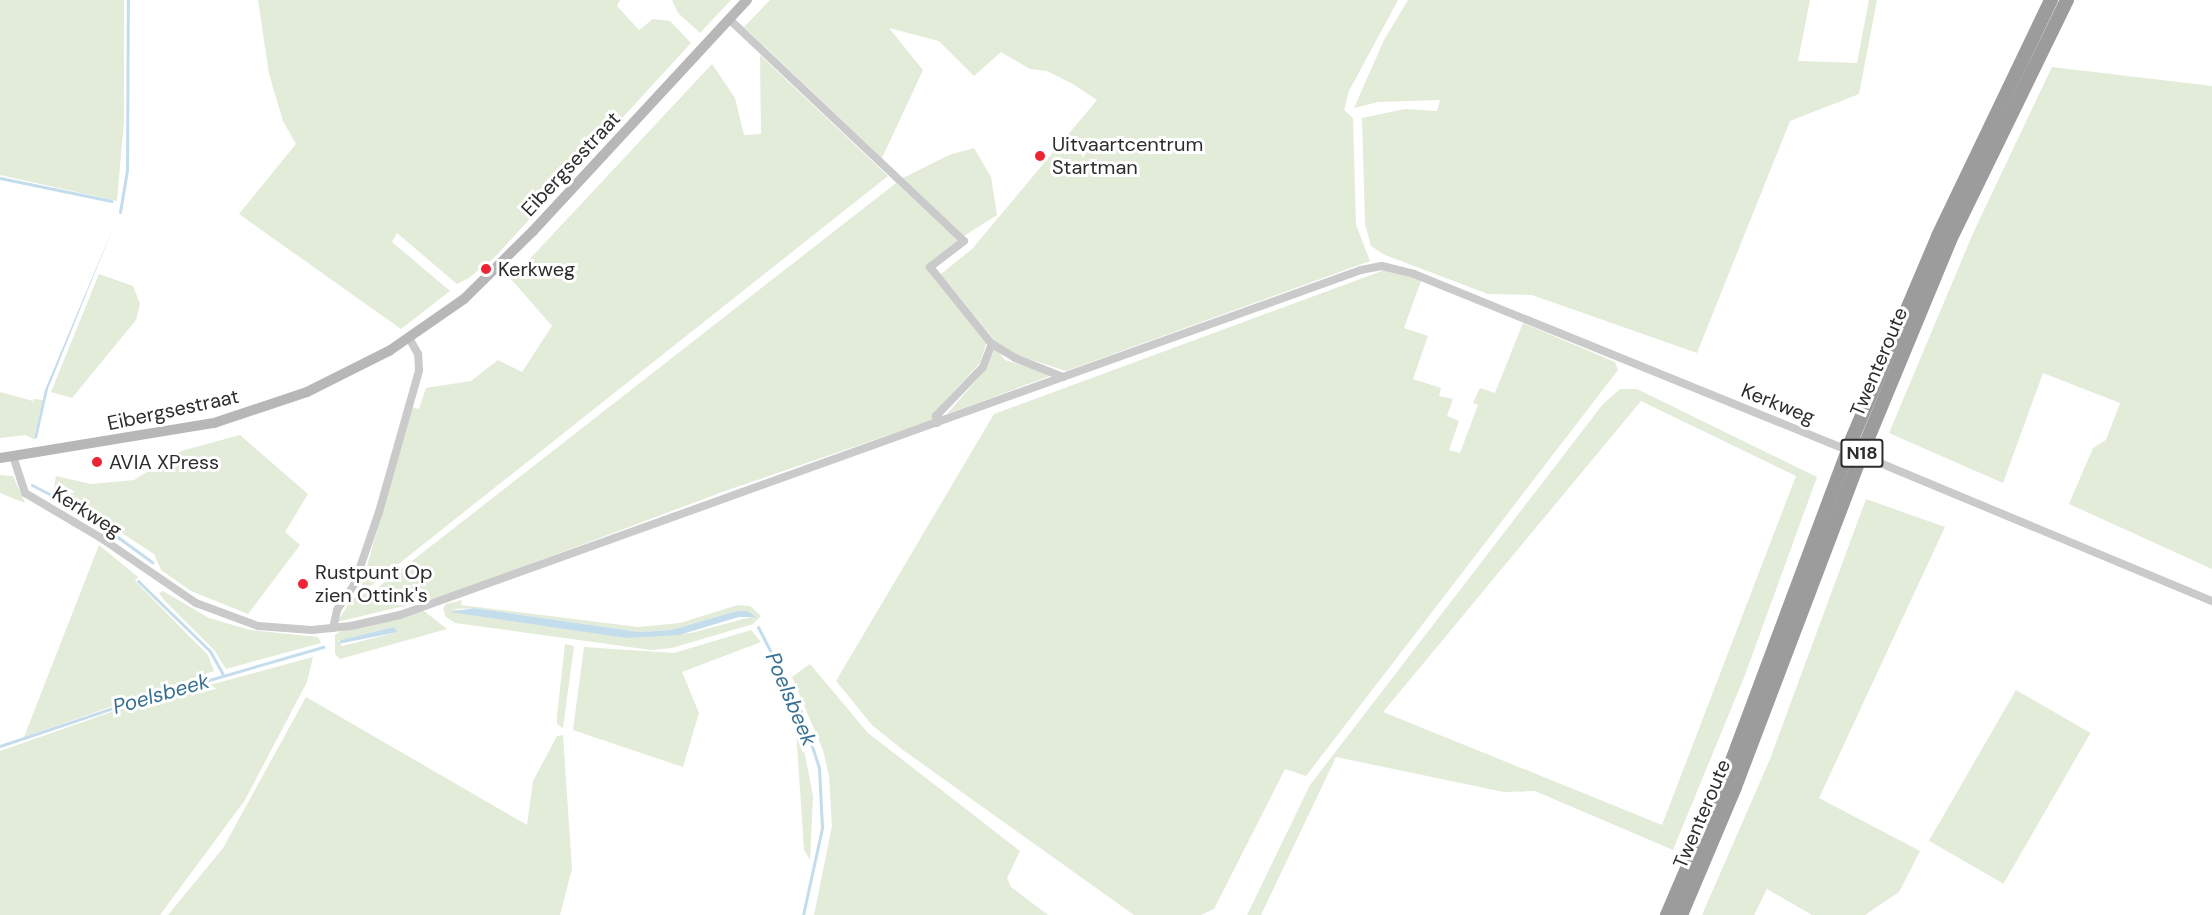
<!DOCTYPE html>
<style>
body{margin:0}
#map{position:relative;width:2212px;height:915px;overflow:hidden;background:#fff;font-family:"DM Sans",sans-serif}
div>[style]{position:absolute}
.green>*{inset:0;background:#e3ebd9;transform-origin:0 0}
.water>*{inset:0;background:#c4dded}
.stream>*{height:3px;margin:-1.5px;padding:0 1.5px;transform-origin:1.5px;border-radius:1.5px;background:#c4dded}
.minor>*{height:8px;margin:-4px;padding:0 4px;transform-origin:4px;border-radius:4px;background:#cacaca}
.secondary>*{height:10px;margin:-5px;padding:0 5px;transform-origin:5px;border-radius:5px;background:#b7b7b7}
.trunk>*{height:14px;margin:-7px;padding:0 7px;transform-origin:7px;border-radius:7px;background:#9c9c9c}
.minor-bridge>*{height:8px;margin:-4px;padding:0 4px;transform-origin:4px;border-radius:4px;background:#cacaca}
.dots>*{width:16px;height:16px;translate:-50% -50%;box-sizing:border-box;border:3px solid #fff;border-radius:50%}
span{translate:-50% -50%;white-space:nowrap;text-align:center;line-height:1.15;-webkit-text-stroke:6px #fff;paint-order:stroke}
.shield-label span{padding:2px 4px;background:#fff;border:2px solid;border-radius:4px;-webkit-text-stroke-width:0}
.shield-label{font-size:18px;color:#2d2d2d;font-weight:700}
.poi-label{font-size:20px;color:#2d2d2d}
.left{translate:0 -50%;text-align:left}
.street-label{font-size:20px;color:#2d2d2d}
.water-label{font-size:21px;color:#377092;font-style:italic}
</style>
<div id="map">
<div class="green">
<div style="clip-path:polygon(0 0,124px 0,124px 121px,117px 201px,0 175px)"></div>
<div style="clip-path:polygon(258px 0,620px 0,617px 6px,639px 30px,653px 19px,670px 21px,691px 43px,495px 257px,469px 278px,457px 284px,397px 233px,392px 242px,450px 291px,401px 329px,239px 214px,296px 144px,283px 121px,269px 74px)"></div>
<div style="clip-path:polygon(672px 0,731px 0,700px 33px,678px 13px)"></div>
<div style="clip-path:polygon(770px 0,1398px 0,1349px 91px,1344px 110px,1353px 118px,1356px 225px,1370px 261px,1066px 371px,1016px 355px,997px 343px,941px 274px,972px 249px,1097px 100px,1073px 84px,1047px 71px,1030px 69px,1001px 52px,974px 76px,939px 41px,889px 28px,923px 70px,882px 158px,744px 27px)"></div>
<div style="clip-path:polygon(1408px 0,1810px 0,1798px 61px,1857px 63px,1869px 0,1877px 0,1859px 94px,1790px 121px,1697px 353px,1532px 295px,1488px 294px,1385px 255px,1371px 246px,1365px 224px,1362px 118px,1405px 109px,1437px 111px,1440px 100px,1378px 102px,1354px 108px,1384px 40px)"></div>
<div style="clip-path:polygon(760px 55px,888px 176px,372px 585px,361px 588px,411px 407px,419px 409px,426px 388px,471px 381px,498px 360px,522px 372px,552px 326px,511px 279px,712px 64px,735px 98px,744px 135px,761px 134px)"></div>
<div style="clip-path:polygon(2052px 67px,2212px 86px,2212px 569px,2069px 504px,2093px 448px,2106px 440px,2120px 403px,2043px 373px,2003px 483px,1889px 433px,1974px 231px)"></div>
<div style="clip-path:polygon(974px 148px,991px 177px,997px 215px,964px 236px,903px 178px,949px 155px)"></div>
<div style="clip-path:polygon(896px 183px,959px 242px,926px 267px,987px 341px,980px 363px,943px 403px,935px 419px,725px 491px,445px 596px,337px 622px,352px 599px,376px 589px)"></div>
<div style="clip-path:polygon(1390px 268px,1421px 281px,1404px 328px,1428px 336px,1413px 379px,1441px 388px,1439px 396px,1453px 399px,1447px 416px,1459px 421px,1449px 450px,1460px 453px,1478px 405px,1473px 403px,1480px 388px,1495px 393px,1523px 323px,1615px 362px,1618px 370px,1306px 776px,1285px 769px,1214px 909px,1201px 915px,1134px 915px,903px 750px,872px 725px,836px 681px,994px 414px)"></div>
<div style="clip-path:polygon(99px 274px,133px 286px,140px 304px,136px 320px,72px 398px,51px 392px)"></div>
<div style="clip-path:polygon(995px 348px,1005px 360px,1053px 375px,947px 414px,987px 368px)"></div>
<div style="clip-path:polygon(evenodd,1620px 389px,1637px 389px,1817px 477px,1745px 675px,1673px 850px,1535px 791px,1504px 792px,1336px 757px,1261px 915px,1247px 915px,1310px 785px,1603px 404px,1620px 389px,1641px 401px,1796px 476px,1662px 825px,1383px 712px,1641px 401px)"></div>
<div style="clip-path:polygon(0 392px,33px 401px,32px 407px,34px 399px,43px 400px,34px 439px,25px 435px,0 438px)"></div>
<div style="clip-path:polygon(240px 435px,308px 494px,285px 532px,300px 545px,248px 614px,191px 591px,161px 570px,154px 554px,54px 489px,56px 476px,91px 484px,134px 480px,181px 451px)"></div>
<div style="clip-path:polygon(0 475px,13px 476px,25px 503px,0 493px)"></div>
<div style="clip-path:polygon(1866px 499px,1945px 527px,1819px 798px,1920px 851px,1899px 892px,1865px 915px,1812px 915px,1767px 889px,1754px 915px,1702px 915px,1770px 759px)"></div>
<div style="clip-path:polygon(99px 545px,138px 577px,135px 581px,208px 655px,214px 671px,24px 737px)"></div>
<div style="clip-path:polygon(163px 591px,209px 618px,250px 630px,318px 637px,321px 643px,226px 669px,214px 650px,164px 600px,159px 593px)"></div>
<div style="clip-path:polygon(evenodd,462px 600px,461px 605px,638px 627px,680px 623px,738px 605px,750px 606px,761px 616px,753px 624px,672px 648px,651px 650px,455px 623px,446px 617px,443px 609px,446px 604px,462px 600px,474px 608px,639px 632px,671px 630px,737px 611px,751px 617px,691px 633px,626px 638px,452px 609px,474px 608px)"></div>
<div style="clip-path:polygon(evenodd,424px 611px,447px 629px,340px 659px,335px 654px,335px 635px,339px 632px,424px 611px,394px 627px,398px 632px,342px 646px,338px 641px,394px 627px)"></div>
<div style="clip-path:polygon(751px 630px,761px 642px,682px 672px,699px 713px,683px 767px,573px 730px,584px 647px,674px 653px)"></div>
<div style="clip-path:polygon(565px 644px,574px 646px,563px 728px,557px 724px,557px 716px)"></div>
<div style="clip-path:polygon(313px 657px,307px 682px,245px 800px,160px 915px,0 915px,0 751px,117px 710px)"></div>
<div style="clip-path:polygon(810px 664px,868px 733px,1020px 851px,1007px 878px,1011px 887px,1048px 915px,814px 915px,832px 826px,829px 776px,823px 750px,792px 677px)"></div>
<div style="left:2016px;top:690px;width:86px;height:174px;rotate:30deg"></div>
<div style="clip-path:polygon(306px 697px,527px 825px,533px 781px,557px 736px,563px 735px,572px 869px,560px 915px,168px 915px,223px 848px)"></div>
<div style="clip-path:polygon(796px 729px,800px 730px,813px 796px,810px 860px,804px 850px)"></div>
</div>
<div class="water">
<div style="clip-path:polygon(115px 223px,48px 389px,37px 438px,34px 439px,45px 390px)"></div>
<div style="clip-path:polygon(474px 608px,639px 632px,671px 630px,737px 611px,747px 611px,756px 617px,739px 617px,679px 635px,626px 638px,450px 612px)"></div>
<div style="clip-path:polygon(394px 627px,398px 632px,338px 644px,341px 640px)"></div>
</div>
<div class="stream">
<div style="left:0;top:178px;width:114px;rotate:11.6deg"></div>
<div style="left:120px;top:212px;width:43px;rotate:-80.5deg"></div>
<div style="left:127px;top:170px;width:170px;rotate:-89.7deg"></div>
<div style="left:32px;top:485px;width:56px;rotate:27.5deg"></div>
<div style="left:82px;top:511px;width:87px;rotate:36.1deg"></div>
<div style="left:138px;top:581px;width:100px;rotate:44.2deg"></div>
<div style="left:210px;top:651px;width:26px;rotate:61deg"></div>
<div style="left:758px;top:627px;width:92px;rotate:62.9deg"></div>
<div style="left:800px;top:709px;width:62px;rotate:72.1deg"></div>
<div style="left:819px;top:768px;width:60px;rotate:87.1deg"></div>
<div style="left:822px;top:828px;width:89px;rotate:102.3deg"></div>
<div style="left:0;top:746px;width:122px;rotate:-18.6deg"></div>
<div style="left:116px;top:707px;width:216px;rotate:-16.2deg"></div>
</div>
<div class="minor">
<div style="left:729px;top:19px;width:323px;rotate:43.4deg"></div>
<div style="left:964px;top:241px;width:43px;rotate:142.6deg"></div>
<div style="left:930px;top:267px;width:99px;rotate:51.2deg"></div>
<div style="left:992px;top:344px;width:27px;rotate:31deg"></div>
<div style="left:1015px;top:358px;width:52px;rotate:21.6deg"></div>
<div style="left:937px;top:423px;width:7px;rotate:-98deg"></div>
<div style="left:936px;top:416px;width:68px;rotate:-46.2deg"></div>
<div style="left:983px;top:367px;width:25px;rotate:-69deg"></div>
<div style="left:13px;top:456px;width:39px;rotate:72deg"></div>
<div style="left:25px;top:493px;width:88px;rotate:30.6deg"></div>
<div style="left:101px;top:538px;width:115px;rotate:34.4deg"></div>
<div style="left:196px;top:603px;width:66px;rotate:20.4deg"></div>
<div style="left:258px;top:626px;width:54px;rotate:4.2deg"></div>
<div style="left:312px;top:630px;width:39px;rotate:-6deg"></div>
<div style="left:351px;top:626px;width:50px;rotate:-12.7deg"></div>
<div style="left:400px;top:615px;width:1021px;rotate:-19.75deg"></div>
<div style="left:1361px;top:270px;width:21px;rotate:-11deg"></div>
<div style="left:1382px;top:266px;width:33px;rotate:14deg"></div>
<div style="left:1414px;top:274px;width:449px;rotate:22.1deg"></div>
<div style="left:1880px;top:463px;width:360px;rotate:22.6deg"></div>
<div style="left:333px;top:628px;width:18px;rotate:-77deg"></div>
<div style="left:337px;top:610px;width:30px;rotate:-56deg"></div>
<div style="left:354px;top:585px;width:77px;rotate:-71.1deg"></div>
<div style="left:379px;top:512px;width:147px;rotate:-74.2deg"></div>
<div style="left:419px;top:371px;width:17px;rotate:-93deg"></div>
<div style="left:418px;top:354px;width:18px;rotate:-119deg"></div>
</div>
<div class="secondary">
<div style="left:0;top:458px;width:217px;rotate:-9.3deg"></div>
<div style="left:214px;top:423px;width:98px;rotate:-18.4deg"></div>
<div style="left:307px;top:392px;width:92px;rotate:-26.6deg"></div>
<div style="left:389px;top:351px;width:91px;rotate:-34.7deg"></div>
<div style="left:464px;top:299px;width:97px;rotate:-44.6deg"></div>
<div style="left:533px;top:231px;width:315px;rotate:-47.2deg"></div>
</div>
<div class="trunk">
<div style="left:1667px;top:915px;width:145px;rotate:-66.8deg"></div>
<div style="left:1724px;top:782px;width:366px;rotate:-69.5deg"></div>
<div style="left:1852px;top:439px;width:220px;rotate:-67deg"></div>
<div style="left:1938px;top:236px;width:262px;rotate:-64.4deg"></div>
<div style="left:1681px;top:915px;width:139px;rotate:-67.1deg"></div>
<div style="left:1735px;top:787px;width:368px;rotate:-69.2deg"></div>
<div style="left:1866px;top:443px;width:220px;rotate:-67.5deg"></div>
<div style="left:1950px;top:240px;width:267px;rotate:-64deg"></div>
</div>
<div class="minor-bridge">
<div style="left:1830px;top:443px;width:54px;rotate:21.8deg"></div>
</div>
<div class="dots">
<div style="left:1040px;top:156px;background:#ee2435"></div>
<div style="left:486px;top:269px;background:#ee2435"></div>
<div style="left:97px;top:462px;background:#ee2435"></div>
<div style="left:303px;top:584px;background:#ee2435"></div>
</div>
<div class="shield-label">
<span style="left:1862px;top:453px">N18</span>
</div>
<div class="poi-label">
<span class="left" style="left:1052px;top:156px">Uitvaartcentrum<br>Startman</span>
<span class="left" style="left:498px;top:269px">Kerkweg</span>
<span class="left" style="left:109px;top:462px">AVIA XPress</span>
<span class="left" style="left:315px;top:584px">Rustpunt Op<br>zien Ottink's</span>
</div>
<div class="street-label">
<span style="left:571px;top:164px;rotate:-47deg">Eibergsestraat</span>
<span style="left:1879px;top:362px;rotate:-67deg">Twenteroute</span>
<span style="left:1778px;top:404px;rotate:22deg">Kerkweg</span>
<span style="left:173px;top:410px;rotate:-12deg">Eibergsestraat</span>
<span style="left:87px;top:512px;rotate:32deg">Kerkweg</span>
<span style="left:1702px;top:814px;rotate:-67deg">Twenteroute</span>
</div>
<div class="water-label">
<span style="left:161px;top:694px;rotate:-16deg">Poelsbeek</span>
<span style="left:791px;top:699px;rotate:67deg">Poelsbeek</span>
</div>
</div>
